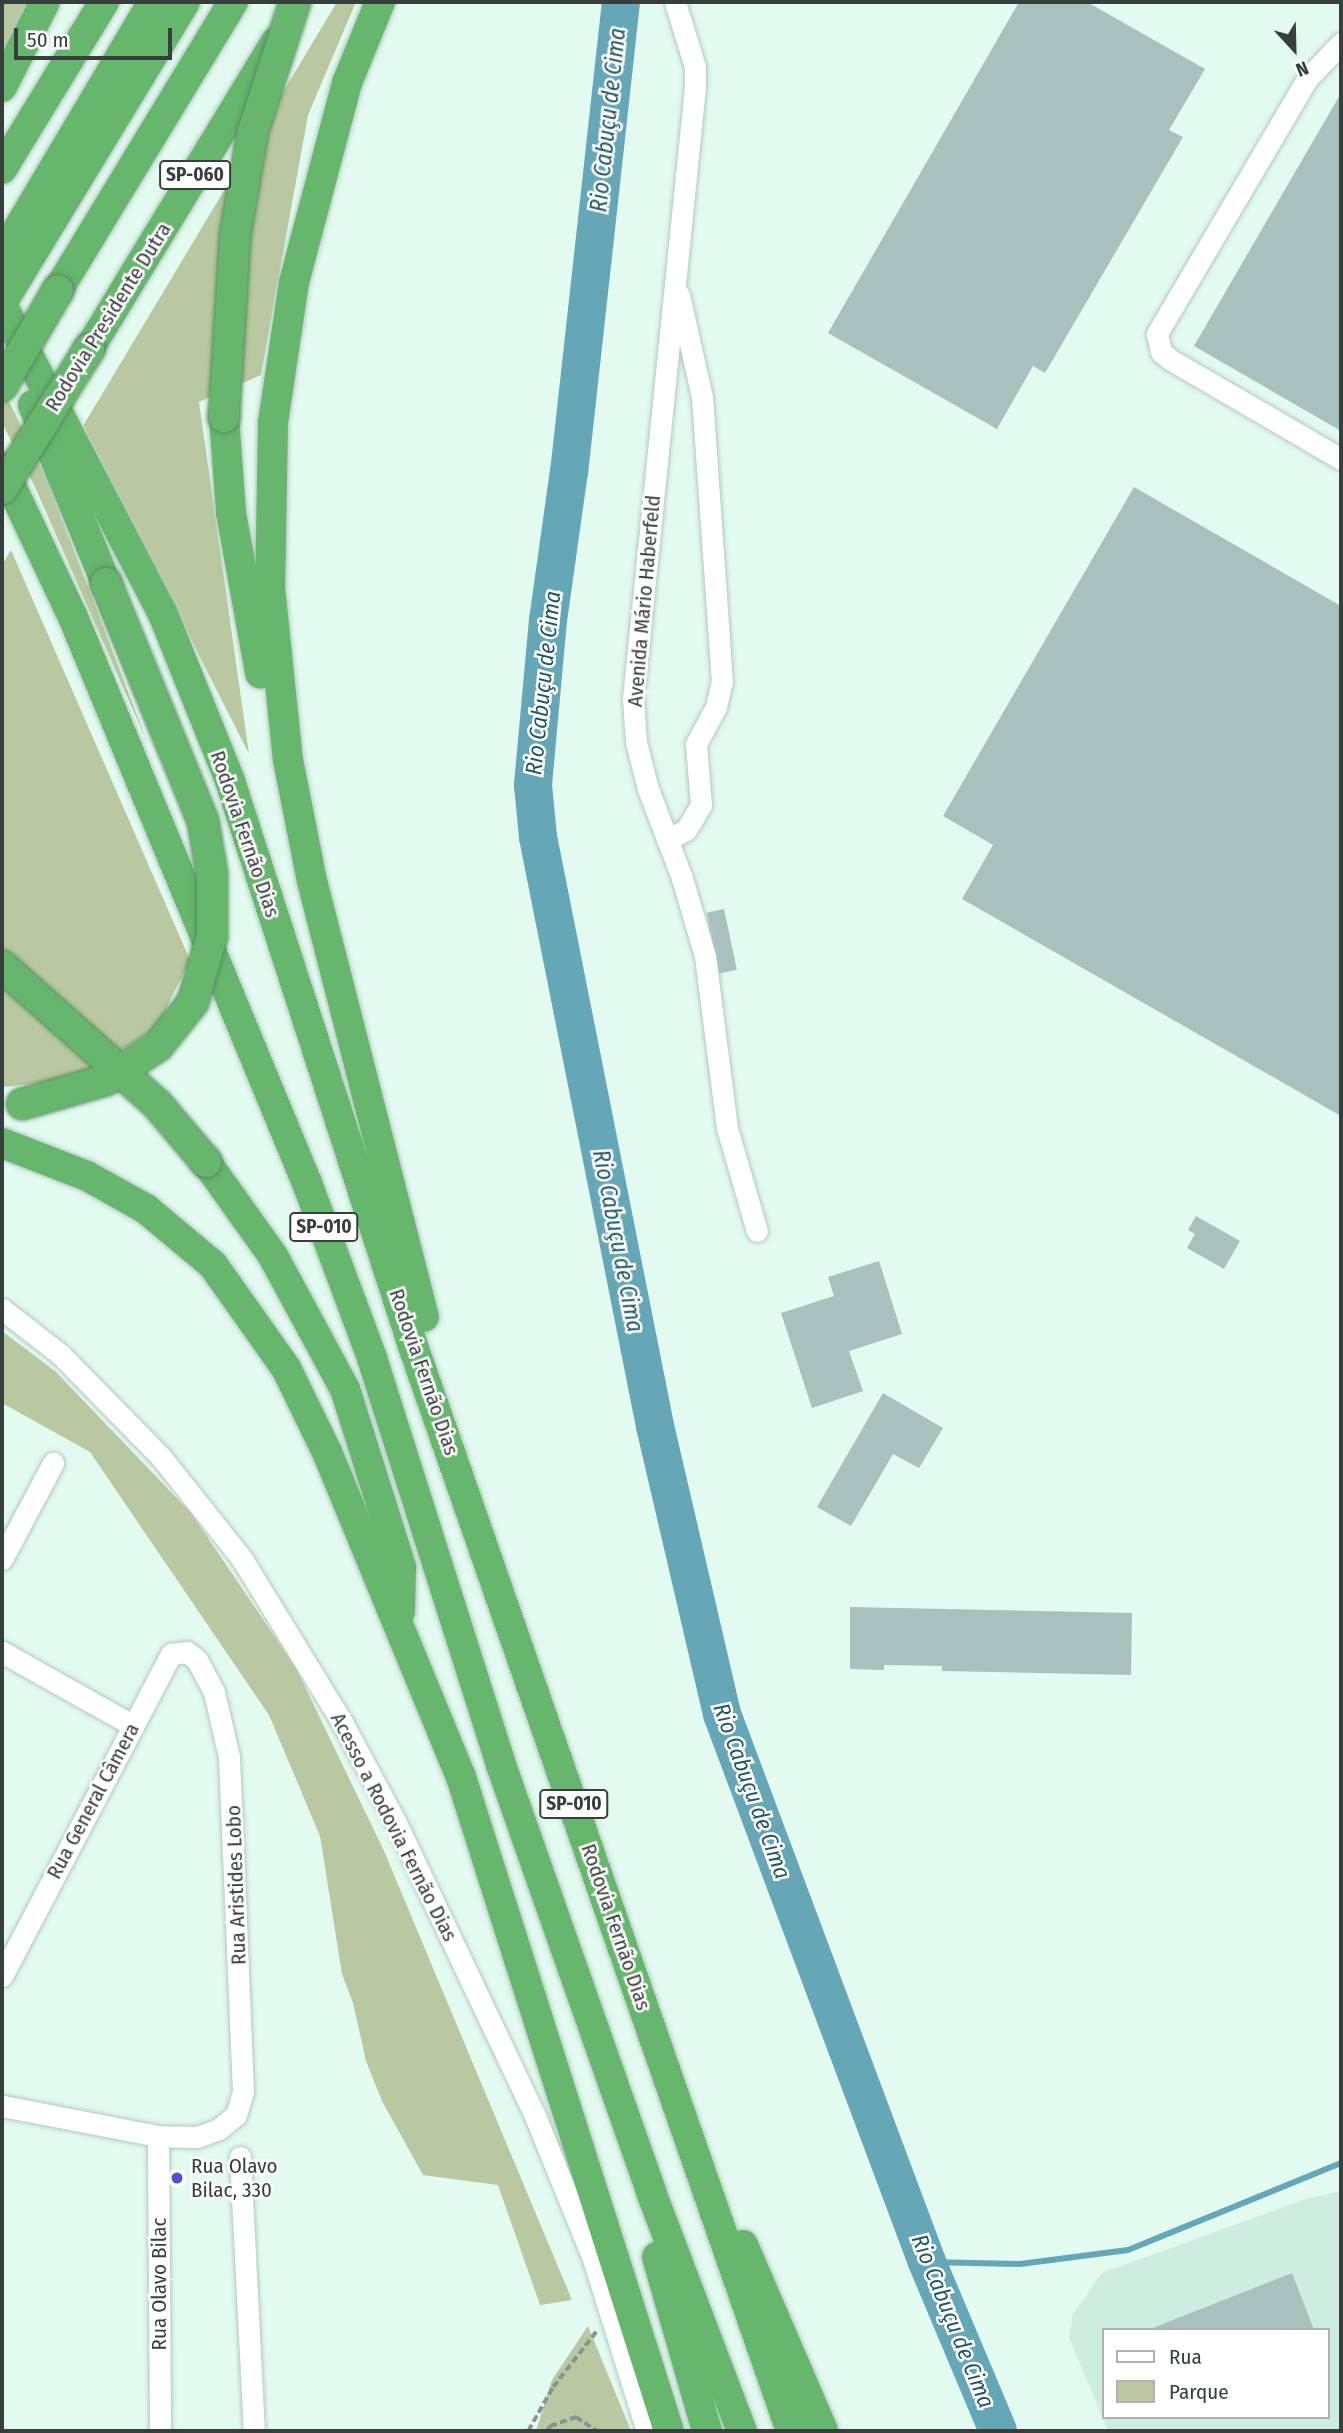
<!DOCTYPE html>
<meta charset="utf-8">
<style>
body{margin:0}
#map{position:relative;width:1343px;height:2433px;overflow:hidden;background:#e2faf0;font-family:"Fira Sans Condensed",sans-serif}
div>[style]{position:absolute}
.built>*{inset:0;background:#ceede1}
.green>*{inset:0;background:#b9c8a0}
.stream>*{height:6px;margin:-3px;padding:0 3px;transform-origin:3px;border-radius:3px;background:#65a7b6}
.river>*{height:38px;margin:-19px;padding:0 19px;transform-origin:19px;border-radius:19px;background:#65a7b6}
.building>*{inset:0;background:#a8c1bf;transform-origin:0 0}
.path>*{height:3.5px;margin-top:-1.75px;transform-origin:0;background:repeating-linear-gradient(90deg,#85958f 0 7px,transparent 0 10.5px)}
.roads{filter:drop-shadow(0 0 2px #b3c9c0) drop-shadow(0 0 2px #b3c9c0)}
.minor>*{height:21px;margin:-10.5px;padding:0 10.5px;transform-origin:10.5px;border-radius:10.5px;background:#fff}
.highway>*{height:30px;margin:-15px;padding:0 15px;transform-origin:15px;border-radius:15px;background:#66b66e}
.bridges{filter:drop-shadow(0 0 2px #558c5c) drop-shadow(0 0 2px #558c5c)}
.highway-bridge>*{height:30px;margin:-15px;padding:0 15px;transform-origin:15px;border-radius:15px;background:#66b66e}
.dots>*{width:19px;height:19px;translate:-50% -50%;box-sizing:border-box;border:4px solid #fff;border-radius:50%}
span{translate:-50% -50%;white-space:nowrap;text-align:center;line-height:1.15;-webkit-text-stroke:5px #fff;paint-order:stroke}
.shield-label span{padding:2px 5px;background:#fff;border:2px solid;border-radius:5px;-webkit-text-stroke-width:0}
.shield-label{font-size:19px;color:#363f3c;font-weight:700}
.street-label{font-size:21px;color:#363f3c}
.poi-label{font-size:21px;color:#363f3c}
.left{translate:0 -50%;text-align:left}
.water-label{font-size:23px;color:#1f5763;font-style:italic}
.frame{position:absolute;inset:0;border:4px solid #363f3c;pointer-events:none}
.legend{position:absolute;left:1102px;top:2328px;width:228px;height:91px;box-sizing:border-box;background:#fff;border:2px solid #afb2b1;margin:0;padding:9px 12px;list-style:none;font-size:21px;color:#363f3c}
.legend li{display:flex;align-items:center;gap:14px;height:35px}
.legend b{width:35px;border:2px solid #afb2b1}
.north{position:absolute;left:1259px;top:14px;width:70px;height:70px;-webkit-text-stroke:5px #fff;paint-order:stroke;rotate:158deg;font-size:19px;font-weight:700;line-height:28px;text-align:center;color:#363f3c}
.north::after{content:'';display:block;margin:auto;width:24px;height:32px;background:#363f3c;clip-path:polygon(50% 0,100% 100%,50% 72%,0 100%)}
.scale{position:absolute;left:14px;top:28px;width:158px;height:32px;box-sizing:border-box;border:4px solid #363f3c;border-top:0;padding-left:9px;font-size:21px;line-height:24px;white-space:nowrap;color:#363f3c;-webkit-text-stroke:5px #fff;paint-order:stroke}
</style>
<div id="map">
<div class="built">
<div style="clip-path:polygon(evenodd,1341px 2191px,1341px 2431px,1108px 2431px,1069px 2337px,1073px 2314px,1102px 2273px,1303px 2200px,1341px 2191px,1103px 2330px,1327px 2330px,1327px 2417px,1103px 2417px,1103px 2330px)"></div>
</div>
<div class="green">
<div style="clip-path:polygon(2px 2px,34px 2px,2px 59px)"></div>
<div style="clip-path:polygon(337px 2px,356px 2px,308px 115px,261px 375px,199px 402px,249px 754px,83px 426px)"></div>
<div style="clip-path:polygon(2px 387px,46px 477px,148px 744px,35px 487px,2px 423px)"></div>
<div style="clip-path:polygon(11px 550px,190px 960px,156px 1029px,73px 1078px,6px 1087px,2px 1086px,2px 565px)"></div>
<div style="clip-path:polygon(2px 1331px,56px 1372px,191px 1513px,296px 1668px,384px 1851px,572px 2300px,540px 2305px,498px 2185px,423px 2175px,382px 2101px,366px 2061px,353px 2003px,342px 1974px,320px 1836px,269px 1715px,90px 1452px,2px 1403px)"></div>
<div style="clip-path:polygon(588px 2326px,631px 2431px,536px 2431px,552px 2380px)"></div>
</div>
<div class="stream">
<div style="left:927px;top:2262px;width:93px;rotate:1.2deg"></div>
<div style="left:1020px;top:2264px;width:109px;rotate:-7.4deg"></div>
<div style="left:1128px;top:2250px;width:230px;rotate:-22.2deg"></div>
</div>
<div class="river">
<div style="left:621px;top:2px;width:472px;rotate:96.3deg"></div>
<div style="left:569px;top:471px;width:150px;rotate:98deg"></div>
<div style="left:548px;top:620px;width:166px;rotate:95.2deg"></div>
<div style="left:533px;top:785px;width:52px;rotate:84.5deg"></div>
<div style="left:538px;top:837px;width:601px;rotate:78.76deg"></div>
<div style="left:655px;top:1426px;width:296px;rotate:76.9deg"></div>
<div style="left:722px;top:1714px;width:585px;rotate:69.49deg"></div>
<div style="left:927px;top:2262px;width:183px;rotate:67.2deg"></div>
</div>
<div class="building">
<div style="clip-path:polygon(1019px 2px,1087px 2px,1205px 69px,1169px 130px,1183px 137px,1045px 373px,1033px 366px,997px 429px,828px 333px)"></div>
<div style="clip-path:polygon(1341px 93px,1341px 431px,1194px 346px)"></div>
<div style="clip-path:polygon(1134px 487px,1341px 606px,1341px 1116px,962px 899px,993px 845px,943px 816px)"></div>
<div style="left:724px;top:909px;width:62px;height:18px;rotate:78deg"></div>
<div style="clip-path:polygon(1196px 1216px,1240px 1241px,1224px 1269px,1187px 1248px,1195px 1234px,1188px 1230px)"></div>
<div style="clip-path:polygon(879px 1261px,902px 1334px,849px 1351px,863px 1391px,812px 1408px,781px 1313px,834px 1296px,828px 1277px)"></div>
<div style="clip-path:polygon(883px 1393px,943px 1428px,919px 1468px,893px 1454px,851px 1526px,817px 1507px)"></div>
<div style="clip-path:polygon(850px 1607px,1132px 1613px,1131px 1675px,942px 1671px,942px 1666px,884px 1665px,884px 1670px,850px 1669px)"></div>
<div style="clip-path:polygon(1292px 2273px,1314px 2330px,1150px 2330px,1150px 2329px)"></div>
</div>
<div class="path">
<div style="left:528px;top:2431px;width:51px;rotate:-60.4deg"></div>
<div style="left:553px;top:2387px;width:70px;rotate:-52deg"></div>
<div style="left:547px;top:2431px;width:6px;rotate:-59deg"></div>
<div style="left:550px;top:2426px;width:28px;rotate:-19deg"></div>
<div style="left:576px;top:2417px;width:25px;rotate:34deg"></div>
</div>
<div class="roads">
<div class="minor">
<div style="left:675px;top:2px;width:68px;rotate:72.9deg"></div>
<div style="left:695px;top:67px;width:20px;rotate:90deg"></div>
<div style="left:695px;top:87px;width:614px;rotate:95.79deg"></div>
<div style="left:633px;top:698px;width:44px;rotate:86.1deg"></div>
<div style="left:636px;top:742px;width:49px;rotate:75.7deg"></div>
<div style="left:648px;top:789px;width:95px;rotate:69.1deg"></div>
<div style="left:682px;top:878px;width:81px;rotate:73.6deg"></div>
<div style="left:705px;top:956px;width:173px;rotate:82.7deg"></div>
<div style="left:727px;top:1128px;width:107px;rotate:73.8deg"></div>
<div style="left:1341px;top:43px;width:50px;rotate:133.4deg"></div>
<div style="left:1307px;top:79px;width:296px;rotate:120.5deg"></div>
<div style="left:1157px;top:334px;width:18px;rotate:77deg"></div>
<div style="left:1161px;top:352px;width:13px;rotate:39deg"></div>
<div style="left:1171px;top:360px;width:197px;rotate:30.2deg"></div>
<div style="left:667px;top:840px;width:21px;rotate:-28deg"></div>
<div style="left:686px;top:830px;width:29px;rotate:-59deg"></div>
<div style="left:701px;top:805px;width:61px;rotate:-94.7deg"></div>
<div style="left:696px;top:744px;width:42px;rotate:-61.6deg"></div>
<div style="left:716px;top:707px;width:26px;rotate:-77deg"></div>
<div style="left:722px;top:682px;width:286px;rotate:-94deg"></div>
<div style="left:702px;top:397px;width:105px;rotate:-102.7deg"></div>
<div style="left:2px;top:1309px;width:75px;rotate:37.9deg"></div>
<div style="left:61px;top:1355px;width:143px;rotate:45.6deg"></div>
<div style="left:161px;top:1457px;width:130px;rotate:51.5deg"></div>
<div style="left:242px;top:1559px;width:193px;rotate:58.5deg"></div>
<div style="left:343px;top:1724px;width:112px;rotate:61.8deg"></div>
<div style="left:396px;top:1823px;width:324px;rotate:64.6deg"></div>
<div style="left:535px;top:2116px;width:154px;rotate:67.9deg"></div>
<div style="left:593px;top:2259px;width:180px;rotate:72.6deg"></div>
<div style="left:2px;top:1559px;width:109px;rotate:-62deg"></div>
<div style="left:2px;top:1652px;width:149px;rotate:29.3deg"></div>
<div style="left:2px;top:1976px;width:364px;rotate:-62.3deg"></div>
<div style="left:171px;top:1654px;width:16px;rotate:-7deg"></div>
<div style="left:187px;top:1652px;width:13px;rotate:39deg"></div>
<div style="left:197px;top:1660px;width:36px;rotate:62deg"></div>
<div style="left:214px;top:1692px;width:67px;rotate:77deg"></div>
<div style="left:229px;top:1757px;width:335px;rotate:87.6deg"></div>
<div style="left:243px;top:2092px;width:24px;rotate:107deg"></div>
<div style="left:236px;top:2115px;width:22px;rotate:141deg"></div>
<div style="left:219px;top:2129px;width:23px;rotate:160deg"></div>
<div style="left:197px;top:2137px;width:39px;rotate:-179deg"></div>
<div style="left:158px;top:2136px;width:159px;rotate:-169.1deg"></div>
<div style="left:158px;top:2136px;width:295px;rotate:89.6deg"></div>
<div style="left:240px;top:2157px;width:274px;rotate:87.1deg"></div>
</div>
<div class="highway">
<div style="left:380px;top:2px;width:87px;rotate:112.2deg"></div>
<div style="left:347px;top:83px;width:206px;rotate:104.9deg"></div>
<div style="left:294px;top:282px;width:143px;rotate:98.5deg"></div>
<div style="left:273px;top:423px;width:164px;rotate:91deg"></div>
<div style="left:270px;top:587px;width:174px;rotate:84.1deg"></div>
<div style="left:288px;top:760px;width:123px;rotate:78.8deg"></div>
<div style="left:312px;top:881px;width:450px;rotate:75.6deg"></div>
<div style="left:2px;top:87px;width:95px;rotate:-63.2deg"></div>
<div style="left:2px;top:169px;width:196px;rotate:-58.6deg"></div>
<div style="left:2px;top:256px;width:295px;rotate:-59.3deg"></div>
<div style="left:58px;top:290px;width:337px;rotate:-58.7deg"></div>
<div style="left:2px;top:303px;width:352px;rotate:-58.7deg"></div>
<div style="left:2px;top:305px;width:348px;rotate:62.5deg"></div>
<div style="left:163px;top:614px;width:180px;rotate:68.1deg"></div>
<div style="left:230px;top:781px;width:594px;rotate:72.05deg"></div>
<div style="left:413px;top:1346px;width:1149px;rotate:70.79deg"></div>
<div style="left:89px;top:349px;width:359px;rotate:-58.7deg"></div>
<div style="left:33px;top:405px;width:192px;rotate:67.7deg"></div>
<div style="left:224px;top:417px;width:96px;rotate:85.8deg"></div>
<div style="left:231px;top:513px;width:163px;rotate:79.7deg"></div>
<div style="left:2px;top:467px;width:166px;rotate:64.7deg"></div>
<div style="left:73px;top:617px;width:612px;rotate:67.54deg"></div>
<div style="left:307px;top:1183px;width:187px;rotate:69.6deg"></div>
<div style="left:372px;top:1358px;width:427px;rotate:72.4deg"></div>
<div style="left:501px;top:1765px;width:453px;rotate:70.6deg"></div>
<div style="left:651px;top:2192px;width:256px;rotate:69.2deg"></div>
<div style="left:2px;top:1143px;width:91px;rotate:21.2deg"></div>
<div style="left:87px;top:1176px;width:68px;rotate:29.2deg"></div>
<div style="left:146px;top:1209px;width:87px;rotate:39.9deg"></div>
<div style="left:213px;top:1265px;width:126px;rotate:54.7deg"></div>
<div style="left:286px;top:1368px;width:93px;rotate:64deg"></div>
<div style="left:327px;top:1452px;width:352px;rotate:67.6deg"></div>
<div style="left:461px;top:1777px;width:686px;rotate:72.36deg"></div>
<div style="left:206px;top:1162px;width:115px;rotate:54.5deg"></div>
<div style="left:273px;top:1256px;width:151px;rotate:61.6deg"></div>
<div style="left:345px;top:1389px;width:187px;rotate:72.5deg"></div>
<div style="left:401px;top:1567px;width:45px;rotate:91.3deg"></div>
<div style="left:743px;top:2245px;width:202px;rotate:66.7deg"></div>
<div style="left:657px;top:2257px;width:181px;rotate:74deg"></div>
</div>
</div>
<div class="bridges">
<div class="highway-bridge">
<div style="left:2px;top:386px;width:111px;rotate:-59.7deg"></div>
<div style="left:224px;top:417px;width:181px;rotate:-86.5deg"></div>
<div style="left:235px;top:236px;width:107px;rotate:-80.3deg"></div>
<div style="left:253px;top:131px;width:136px;rotate:-72deg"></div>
<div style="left:2px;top:489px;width:165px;rotate:-58.1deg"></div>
<div style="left:2px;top:966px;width:208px;rotate:41.7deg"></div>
<div style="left:157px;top:1104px;width:76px;rotate:49.8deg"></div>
<div style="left:22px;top:1104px;width:87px;rotate:-15.9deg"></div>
<div style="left:106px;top:1080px;width:62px;rotate:-33.2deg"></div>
<div style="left:158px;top:1046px;width:56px;rotate:-51.5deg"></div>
<div style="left:193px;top:1002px;width:69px;rotate:-73.9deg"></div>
<div style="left:212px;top:936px;width:62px;rotate:-90deg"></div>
<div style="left:212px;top:874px;width:54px;rotate:-99.6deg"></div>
<div style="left:203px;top:821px;width:257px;rotate:-112.2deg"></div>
</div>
</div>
<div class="dots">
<div style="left:177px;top:2178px;background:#5550c7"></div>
</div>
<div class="shield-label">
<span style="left:195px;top:175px">SP-060</span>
<span style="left:324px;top:1227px">SP-010</span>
<span style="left:574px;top:1804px">SP-010</span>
</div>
<div class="street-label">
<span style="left:108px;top:317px;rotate:-58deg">Rodovia Presidente Dutra</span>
<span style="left:644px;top:601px;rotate:-85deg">Avenida Mário Haberfeld</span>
<span style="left:245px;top:834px;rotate:71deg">Rodovia Fernão Dias</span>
<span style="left:424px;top:1372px;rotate:71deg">Rodovia Fernão Dias</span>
<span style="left:93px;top:1801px;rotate:-62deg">Rua General Câmera</span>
<span style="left:394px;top:1827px;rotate:63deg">Acesso a Rodovia Fernão Dias</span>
<span style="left:236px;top:1885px;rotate:-92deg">Rua Aristides Lobo</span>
<span style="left:616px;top:1927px;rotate:71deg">Rodovia Fernão Dias</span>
<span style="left:159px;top:2284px;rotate:-90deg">Rua Olavo Bilac</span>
</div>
<div class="poi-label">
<span class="left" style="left:191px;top:2178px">Rua Olavo<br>Bilac, 330</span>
</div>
<div class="water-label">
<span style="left:608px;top:120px;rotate:-84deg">Rio Cabuçu de Cima</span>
<span style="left:543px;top:683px;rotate:-84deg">Rio Cabuçu de Cima</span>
<span style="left:618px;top:1241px;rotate:79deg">Rio Cabuçu de Cima</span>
<span style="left:752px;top:1791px;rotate:70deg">Rio Cabuçu de Cima</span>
<span style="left:953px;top:2321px;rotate:68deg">Rio Cabuçu de Cima</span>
</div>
<div class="frame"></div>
<ul class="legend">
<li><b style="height:9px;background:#fff"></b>Rua</li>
<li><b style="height:19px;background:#b9c8a0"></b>Parque</li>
</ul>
<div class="north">N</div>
<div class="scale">50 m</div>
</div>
